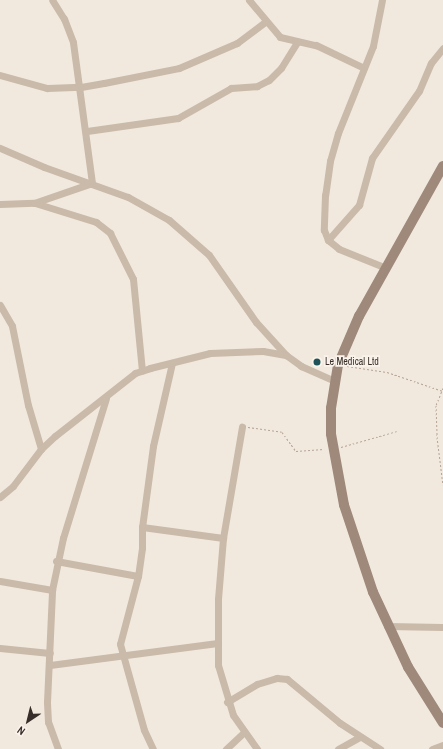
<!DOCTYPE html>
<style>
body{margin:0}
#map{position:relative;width:443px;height:749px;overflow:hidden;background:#f2e9de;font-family:"Archivo Narrow",sans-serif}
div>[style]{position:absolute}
.path>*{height:1px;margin-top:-0.5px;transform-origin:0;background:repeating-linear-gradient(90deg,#b6a494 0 2px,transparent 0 4px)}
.minor>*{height:7px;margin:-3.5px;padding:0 3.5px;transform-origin:3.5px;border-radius:3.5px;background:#cabaaa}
.secondary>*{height:10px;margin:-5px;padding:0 5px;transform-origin:5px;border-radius:5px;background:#9e897b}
.dots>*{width:11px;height:11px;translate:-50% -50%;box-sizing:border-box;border:2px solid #faf3eb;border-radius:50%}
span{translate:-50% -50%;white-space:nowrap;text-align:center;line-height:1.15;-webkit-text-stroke:3.5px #faf3eb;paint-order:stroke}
.poi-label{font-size:10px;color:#382e29}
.left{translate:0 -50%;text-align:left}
.north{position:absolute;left:8px;top:701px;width:40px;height:40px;-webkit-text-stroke:3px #faf3eb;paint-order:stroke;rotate:215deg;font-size:11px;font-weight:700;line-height:16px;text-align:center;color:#382e29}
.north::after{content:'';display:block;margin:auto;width:14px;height:18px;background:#382e29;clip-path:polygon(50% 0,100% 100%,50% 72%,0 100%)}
</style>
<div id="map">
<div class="path">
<div style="left:347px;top:366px;width:40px;rotate:8.5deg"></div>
<div style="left:387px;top:372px;width:59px;rotate:18.7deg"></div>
<div style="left:443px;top:388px;width:18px;rotate:112deg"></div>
<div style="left:436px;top:405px;width:32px;rotate:88deg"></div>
<div style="left:437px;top:437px;width:48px;rotate:82.9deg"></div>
<div style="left:248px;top:427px;width:34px;rotate:8deg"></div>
<div style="left:282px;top:432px;width:24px;rotate:54deg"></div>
<div style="left:296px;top:451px;width:28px;rotate:-4deg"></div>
<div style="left:341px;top:447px;width:58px;rotate:-15.9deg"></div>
</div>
<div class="minor">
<div style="left:249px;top:0;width:48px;rotate:50deg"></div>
<div style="left:280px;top:37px;width:37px;rotate:13deg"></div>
<div style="left:316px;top:45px;width:53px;rotate:25.6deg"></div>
<div style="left:382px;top:0;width:47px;rotate:101.1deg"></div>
<div style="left:373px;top:46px;width:94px;rotate:111.9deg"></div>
<div style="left:338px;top:133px;width:29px;rotate:106deg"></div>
<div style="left:330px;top:161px;width:34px;rotate:98deg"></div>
<div style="left:325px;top:195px;width:35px;rotate:92deg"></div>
<div style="left:324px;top:230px;width:11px;rotate:68deg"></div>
<div style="left:328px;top:240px;width:14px;rotate:39deg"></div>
<div style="left:339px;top:249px;width:51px;rotate:22deg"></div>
<div style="left:0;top:75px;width:49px;rotate:15.5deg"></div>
<div style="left:47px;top:88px;width:34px;rotate:-2deg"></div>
<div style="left:81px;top:87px;width:23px;rotate:-10deg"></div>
<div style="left:104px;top:83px;width:76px;rotate:-11.3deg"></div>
<div style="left:179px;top:68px;width:63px;rotate:-23.3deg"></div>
<div style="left:237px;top:43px;width:36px;rotate:-37deg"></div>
<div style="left:87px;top:131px;width:92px;rotate:-8.1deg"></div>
<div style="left:178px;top:118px;width:61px;rotate:-29.5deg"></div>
<div style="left:231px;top:88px;width:26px;rotate:-4deg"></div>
<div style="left:257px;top:86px;width:13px;rotate:-27deg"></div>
<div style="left:269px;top:80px;width:17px;rotate:-45deg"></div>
<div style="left:281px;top:68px;width:31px;rotate:-58deg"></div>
<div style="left:0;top:148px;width:48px;rotate:23.4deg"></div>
<div style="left:44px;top:167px;width:89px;rotate:19.7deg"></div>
<div style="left:128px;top:197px;width:47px;rotate:29.3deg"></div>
<div style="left:169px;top:220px;width:53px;rotate:41.2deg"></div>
<div style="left:209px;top:255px;width:82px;rotate:55deg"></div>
<div style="left:256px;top:322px;width:45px;rotate:47.7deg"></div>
<div style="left:35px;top:203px;width:64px;rotate:17.3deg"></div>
<div style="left:96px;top:222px;width:18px;rotate:38deg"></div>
<div style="left:110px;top:233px;width:51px;rotate:63.4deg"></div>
<div style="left:133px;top:279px;width:92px;rotate:84.4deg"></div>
<div style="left:0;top:204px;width:34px;rotate:-2deg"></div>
<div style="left:34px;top:203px;width:61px;rotate:-19deg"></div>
<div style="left:92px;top:183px;width:142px;rotate:-97.7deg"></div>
<div style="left:73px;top:42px;width:25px;rotate:-111deg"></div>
<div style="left:64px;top:19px;width:22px;rotate:-122deg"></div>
<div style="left:328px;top:240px;width:47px;rotate:-48.5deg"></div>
<div style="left:359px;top:205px;width:49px;rotate:-74.5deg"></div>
<div style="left:372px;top:158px;width:82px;rotate:-55deg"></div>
<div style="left:419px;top:91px;width:30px;rotate:-67deg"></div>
<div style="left:431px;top:63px;width:19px;rotate:-51deg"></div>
<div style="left:0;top:305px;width:24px;rotate:60deg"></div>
<div style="left:12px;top:326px;width:81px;rotate:78.6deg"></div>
<div style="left:28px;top:405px;width:46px;rotate:73.5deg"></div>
<div style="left:172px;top:363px;width:85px;rotate:102.9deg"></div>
<div style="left:153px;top:446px;width:82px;rotate:97.7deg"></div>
<div style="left:142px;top:527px;width:82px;rotate:7.7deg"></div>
<div style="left:223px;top:538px;width:61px;rotate:94.7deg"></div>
<div style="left:218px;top:599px;width:66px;rotate:90deg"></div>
<div style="left:218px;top:665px;width:52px;rotate:73.3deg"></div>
<div style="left:233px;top:715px;width:42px;rotate:54.8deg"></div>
<div style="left:0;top:497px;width:17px;rotate:-40deg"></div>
<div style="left:13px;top:486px;width:46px;rotate:-52.9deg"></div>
<div style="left:41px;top:449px;width:19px;rotate:-43deg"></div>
<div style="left:55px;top:436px;width:102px;rotate:-38.2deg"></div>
<div style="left:135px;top:373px;width:16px;rotate:-18deg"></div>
<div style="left:150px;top:368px;width:62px;rotate:-14deg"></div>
<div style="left:210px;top:353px;width:53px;rotate:-2.2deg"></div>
<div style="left:263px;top:351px;width:23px;rotate:10deg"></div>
<div style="left:286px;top:355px;width:19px;rotate:36deg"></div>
<div style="left:301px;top:366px;width:36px;rotate:24deg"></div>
<div style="left:142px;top:527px;width:21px;rotate:90deg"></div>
<div style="left:142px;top:548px;width:28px;rotate:98deg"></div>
<div style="left:138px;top:576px;width:70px;rotate:104.8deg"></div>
<div style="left:120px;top:644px;width:89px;rotate:74.4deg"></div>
<div style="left:144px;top:730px;width:21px;rotate:65deg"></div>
<div style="left:223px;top:538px;width:113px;rotate:-80.3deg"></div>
<div style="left:56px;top:561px;width:83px;rotate:10.4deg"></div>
<div style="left:0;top:581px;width:53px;rotate:9.8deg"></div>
<div style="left:387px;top:626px;width:56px;rotate:1deg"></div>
<div style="left:0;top:648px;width:50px;rotate:5.7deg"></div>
<div style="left:50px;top:665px;width:169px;rotate:-7.5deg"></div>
<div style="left:227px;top:702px;width:35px;rotate:-31deg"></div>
<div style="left:257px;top:684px;width:21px;rotate:-17deg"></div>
<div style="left:277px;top:678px;width:10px;rotate:6deg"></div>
<div style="left:287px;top:679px;width:69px;rotate:39.7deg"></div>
<div style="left:340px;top:723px;width:48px;rotate:33deg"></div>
<div style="left:58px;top:749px;width:29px;rotate:-110deg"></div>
<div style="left:48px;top:722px;width:20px;rotate:-93deg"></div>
<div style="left:47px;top:702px;width:112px;rotate:-87.4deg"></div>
<div style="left:52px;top:590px;width:53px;rotate:-78.1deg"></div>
<div style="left:63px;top:538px;width:146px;rotate:-72.9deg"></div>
<div style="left:226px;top:749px;width:23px;rotate:-43deg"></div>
<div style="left:338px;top:749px;width:25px;rotate:-29deg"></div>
<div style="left:432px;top:749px;width:12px;rotate:-20deg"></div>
</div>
<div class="secondary">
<div style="left:443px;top:166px;width:172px;rotate:119.2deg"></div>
<div style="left:359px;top:316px;width:53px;rotate:113.2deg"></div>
<div style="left:338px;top:365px;width:44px;rotate:99.2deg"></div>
<div style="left:331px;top:408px;width:26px;rotate:90deg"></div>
<div style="left:331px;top:434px;width:72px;rotate:79.6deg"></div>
<div style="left:344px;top:505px;width:92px;rotate:71.6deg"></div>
<div style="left:373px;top:592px;width:83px;rotate:65deg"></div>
<div style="left:408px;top:667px;width:66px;rotate:58deg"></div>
</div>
<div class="dots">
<div style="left:317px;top:362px;background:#1f5359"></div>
</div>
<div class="poi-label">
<span class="left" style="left:325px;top:362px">Le Medical Ltd</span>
</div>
<div class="north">N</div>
</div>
